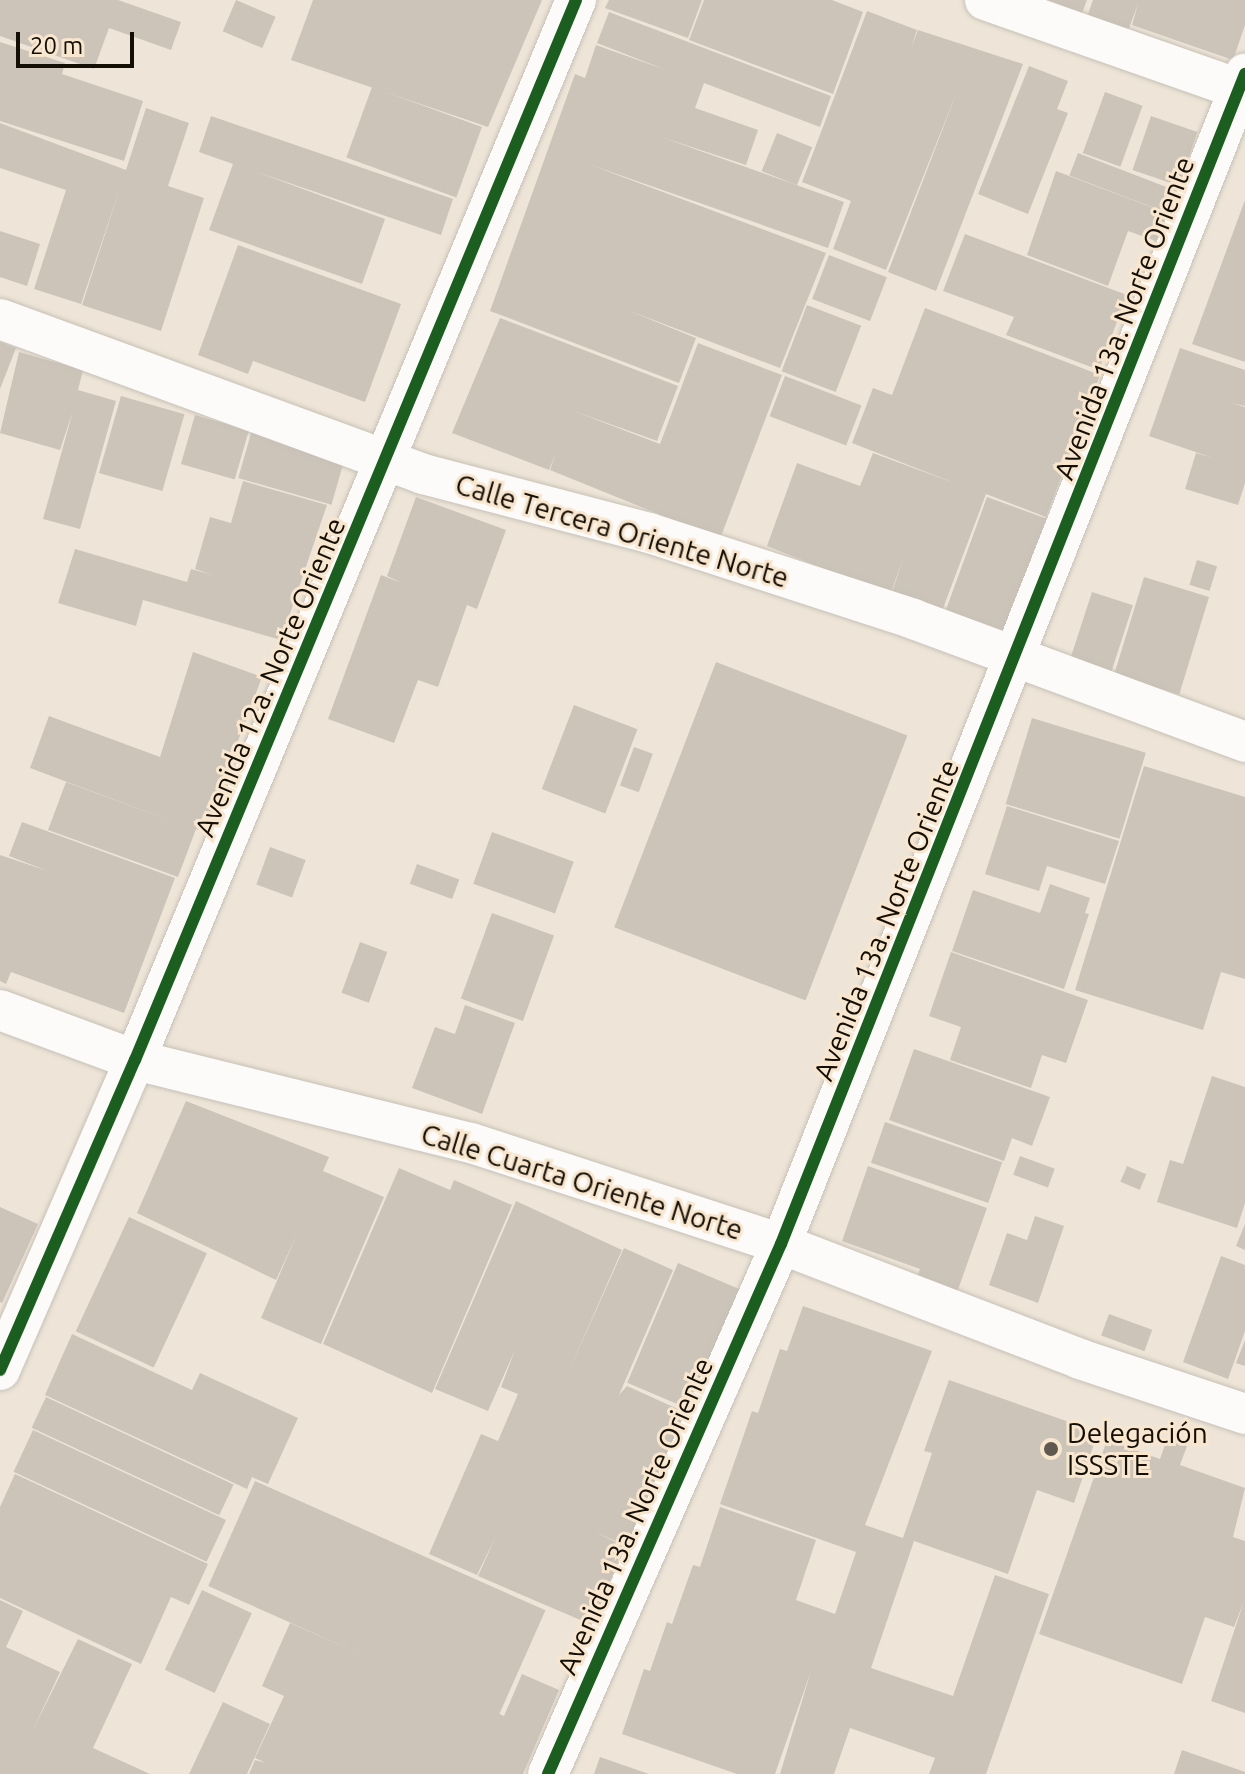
<!DOCTYPE html>
<meta charset="utf-8">
<style>
body{margin:0}
#map{position:relative;width:1245px;height:1774px;overflow:hidden;background:#eee5d8;font-family:Ubuntu,sans-serif}
div>[style]{position:absolute}
.building>*{inset:0;background:#ccc4b9;transform-origin:0 0}
.roads{filter:drop-shadow(0 0 2px #c7c0b6) drop-shadow(0 0 2px #c7c0b6)}
.street>*{height:40px;margin:-20px;padding:0 20px;transform-origin:20px;border-radius:20px;background:#fcfbf9}
.cycleway>*{height:12px;margin:-6px;padding:0 6px;transform-origin:6px;border-radius:6px;background:#1b5e20}
.dots>*{width:22px;height:22px;translate:-50% -50%;box-sizing:border-box;border:4px solid #f8e6ce;border-radius:50%}
span{translate:-50% -50%;white-space:nowrap;text-align:center;line-height:1.15;-webkit-text-stroke:6px #f8e6ce;paint-order:stroke}
.street-label{font-size:28px;color:#130e06}
.poi-label{font-size:28px;color:#130e06}
.left{translate:0 -50%;text-align:left}
.scale{position:absolute;left:16px;top:32px;width:118px;height:36px;box-sizing:border-box;border:4px solid #130e06;border-top:0;padding-left:10px;font-size:24px;line-height:28px;white-space:nowrap;color:#130e06;-webkit-text-stroke:6px #f8e6ce;paint-order:stroke}
</style>
<div id="map">
<div class="building">
<div style="clip-path:polygon(0 0,118px 0,181px 22px,171px 50px,109px 28px,94px 69px,0 36px)"></div>
<div style="left:236px;top:0;width:43px;height:34px;rotate:23deg"></div>
<div style="clip-path:polygon(313px 0,542px 0,488px 127px,291px 60px)"></div>
<div style="clip-path:polygon(609px 0,702px 0,688px 38px,605px 8px)"></div>
<div style="clip-path:polygon(704px 0,832px 0,863px 12px,833px 94px,689px 40px)"></div>
<div style="clip-path:polygon(1048px 0,1087px 0,1082px 13px)"></div>
<div style="clip-path:polygon(1093px 0,1245px 0,1245px 25px,1233px 60px,1132px 25px,1138px 4px,1128px 31px,1087px 17px)"></div>
<div style="clip-path:polygon(867px 11px,917px 30px,911px 49px,918px 30px,1023px 64px,936px 291px,888px 272px,958px 89px,886px 270px,833px 249px,851px 201px,802px 182px)"></div>
<div style="clip-path:polygon(609px 12px,831px 96px,820px 127px,704px 83px,695px 108px,758px 130px,746px 165px,661px 137px,844px 202px,828px 248px,588px 164px,826px 253px,780px 368px,627px 310px,696px 338px,679px 383px,490px 311px,575px 74px,585px 78px,596px 45px,666px 70px,597px 43px)"></div>
<div style="clip-path:polygon(0 42px,65px 63px,62px 74px,143px 101px,124px 161px,0 121px)"></div>
<div style="clip-path:polygon(1029px 66px,1068px 81px,1057px 109px,1068px 113px,1028px 214px,978px 194px)"></div>
<div style="left:372px;top:87px;width:117px;height:75px;rotate:20deg"></div>
<div style="left:1105px;top:92px;width:40px;height:65px;rotate:20deg"></div>
<div style="clip-path:polygon(146px 108px,189px 123px,168px 186px,204px 198px,161px 331px,82px 305px,121px 185px,81px 304px,34px 289px,66px 190px,0 168px,0 123px,126px 170px)"></div>
<div style="clip-path:polygon(211px 116px,453px 199px,441px 235px,251px 170px,385px 219px,362px 284px,209px 230px,233px 164px,199px 152px)"></div>
<div style="left:1151px;top:116px;width:49px;height:57px;rotate:19deg"></div>
<div style="left:777px;top:133px;width:38px;height:41px;rotate:22deg"></div>
<div style="left:1078px;top:153px;width:105px;height:24px;rotate:21deg"></div>
<div style="clip-path:polygon(1056px 171px,1167px 213px,1156px 241px,1128px 231px,1108px 286px,1027px 255px)"></div>
<div style="clip-path:polygon(1245px 200px,1245px 362px,1192px 344px)"></div>
<div style="clip-path:polygon(0 231px,40px 244px,27px 286px,0 277px)"></div>
<div style="clip-path:polygon(965px 234px,1127px 295px,1099px 370px,1006px 335px,1014px 317px,943px 291px)"></div>
<div style="clip-path:polygon(238px 245px,401px 304px,365px 402px,253px 361px,248px 374px,198px 355px)"></div>
<div style="left:829px;top:255px;width:62px;height:47px;rotate:21deg"></div>
<div style="left:807px;top:305px;width:58px;height:71px;rotate:21deg"></div>
<div style="clip-path:polygon(925px 308px,1100px 375px,1046px 517px,986px 494px,942px 611px,892px 592px,903px 559px,890px 595px,767px 546px,797px 463px,860px 486px,873px 453px,957px 484px,852px 443px,873px 388px,892px 395px)"></div>
<div style="clip-path:polygon(500px 318px,678px 386px,657px 441px,571px 410px,660px 444px,698px 343px,782px 375px,720px 539px,550px 470px,556px 453px,549px 470px,452px 433px)"></div>
<div style="clip-path:polygon(0 342px,16px 348px,0 389px)"></div>
<div style="clip-path:polygon(1180px 348px,1245px 370px,1245px 406px,1232px 403px,1245px 407px,1245px 483px,1238px 505px,1185px 489px,1196px 453px,1213px 458px,1149px 436px)"></div>
<div style="clip-path:polygon(19px 352px,83px 370px,78px 390px,116px 401px,80px 529px,43px 519px,73px 411px,60px 450px,0 433px)"></div>
<div style="left:785px;top:376px;width:82px;height:43px;rotate:21deg"></div>
<div style="left:121px;top:396px;width:66px;height:80px;rotate:16deg"></div>
<div style="left:195px;top:415px;width:56px;height:51px;rotate:16deg"></div>
<div style="left:252px;top:430px;width:97px;height:50px;rotate:16deg"></div>
<div style="clip-path:polygon(243px 481px,327px 505px,281px 640px,143px 600px,136px 626px,58px 603px,75px 549px,187px 582px,191px 569px,213px 575px,195px 569px,210px 517px,231px 523px)"></div>
<div style="clip-path:polygon(416px 497px,506px 530px,477px 609px,467px 605px,438px 687px,418px 680px,394px 743px,328px 719px,381px 575px,402px 583px,387px 576px)"></div>
<div style="left:987px;top:497px;width:63px;height:121px;rotate:20deg"></div>
<div style="left:1197px;top:560px;width:21px;height:26px;rotate:17deg"></div>
<div style="left:1144px;top:577px;width:68px;height:102px;rotate:17deg"></div>
<div style="left:1092px;top:592px;width:43px;height:69px;rotate:18deg"></div>
<div style="clip-path:polygon(193px 652px,262px 677px,204px 832px,196px 829px,178px 877px,48px 830px,66px 782px,187px 827px,30px 768px,49px 716px,160px 757px)"></div>
<div style="left:716px;top:662px;width:205px;height:284px;rotate:21deg"></div>
<div style="left:574px;top:705px;width:68px;height:90px;rotate:21deg"></div>
<div style="left:1032px;top:718px;width:119px;height:90px;rotate:17deg"></div>
<div style="left:634px;top:747px;width:20px;height:41px;rotate:20deg"></div>
<div style="clip-path:polygon(1144px 766px,1245px 797px,1245px 979px,1221px 972px,1203px 1030px,1075px 990px)"></div>
<div style="clip-path:polygon(1007px 806px,1119px 841px,1105px 884px,1047px 866px,1039px 891px,985px 874px)"></div>
<div style="clip-path:polygon(22px 822px,175px 878px,124px 1013px,11px 972px,6px 984px,0 981px,0 855px,48px 871px,9px 856px)"></div>
<div style="left:492px;top:832px;width:87px;height:55px;rotate:20deg"></div>
<div style="left:270px;top:847px;width:38px;height:40px;rotate:20deg"></div>
<div style="left:417px;top:864px;width:45px;height:21px;rotate:20deg"></div>
<div style="clip-path:polygon(1050px 884px,1090px 898px,1085px 913px,1089px 914px,1064px 989px,952px 951px,973px 890px,1040px 913px)"></div>
<div style="left:492px;top:913px;width:66px;height:91px;rotate:20deg"></div>
<div style="left:360px;top:942px;width:29px;height:54px;rotate:20deg"></div>
<div style="clip-path:polygon(951px 952px,1088px 1000px,1066px 1063px,1042px 1055px,1031px 1088px,950px 1060px,961px 1027px,929px 1016px)"></div>
<div style="clip-path:polygon(465px 1005px,515px 1023px,482px 1114px,412px 1088px,435px 1027px,455px 1034px)"></div>
<div style="clip-path:polygon(914px 1049px,1050px 1097px,1032px 1146px,1012px 1138px,1004px 1161px,889px 1120px)"></div>
<div style="clip-path:polygon(1212px 1076px,1245px 1087px,1245px 1203px,1237px 1228px,1157px 1202px,1170px 1160px,1183px 1164px)"></div>
<div style="clip-path:polygon(186px 1101px,329px 1157px,323px 1171px,384px 1197px,321px 1344px,261px 1318px,297px 1234px,276px 1280px,137px 1213px)"></div>
<div style="left:885px;top:1122px;width:124px;height:43px;rotate:19deg"></div>
<div style="left:1020px;top:1156px;width:37px;height:20px;rotate:20deg"></div>
<div style="clip-path:polygon(868px 1166px,987px 1208px,955px 1298px,915px 1284px,920px 1269px,842px 1241px)"></div>
<div style="left:1127px;top:1166px;width:21px;height:17px;rotate:23deg"></div>
<div style="clip-path:polygon(399px 1168px,450px 1190px,454px 1180px,512px 1205px,432px 1393px,323px 1344px)"></div>
<div style="clip-path:polygon(516px 1201px,622px 1250px,568px 1373px,624px 1248px,673px 1270px,619px 1395px,627px 1386px,689px 1414px,669px 1460px,665px 1458px,629px 1547px,595px 1532px,624px 1546px,592px 1625px,478px 1576px,496px 1536px,477px 1575px,429px 1554px,481px 1434px,498px 1441px,518px 1394px,501px 1387px,515px 1350px,488px 1411px,435px 1389px)"></div>
<div style="clip-path:polygon(0 1207px,38px 1224px,2px 1303px,0 1302px)"></div>
<div style="clip-path:polygon(1035px 1216px,1064px 1226px,1038px 1303px,989px 1285px,1007px 1233px,1027px 1240px)"></div>
<div style="left:129px;top:1217px;width:86px;height:126px;rotate:25deg"></div>
<div style="clip-path:polygon(1245px 1224px,1245px 1250px,1236px 1246px)"></div>
<div style="clip-path:polygon(1221px 1256px,1245px 1265px,1245px 1331px,1228px 1379px,1183px 1362px)"></div>
<div style="left:678px;top:1263px;width:69px;height:130px;rotate:23deg"></div>
<div style="clip-path:polygon(803px 1306px,932px 1351px,865px 1525px,903px 1538px,932px 1453px,924px 1451px,949px 1380px,1098px 1432px,1074px 1503px,1037px 1490px,1008px 1574px,914px 1541px,871px 1668px,953px 1696px,995px 1575px,1049px 1594px,986px 1774px,929px 1774px,935px 1758px,850px 1728px,834px 1774px,780px 1774px,811px 1671px,775px 1774px,737px 1774px,622px 1734px,644px 1669px,650px 1671px,667px 1622px,672px 1624px,693px 1565px,700px 1567px,720px 1507px,816px 1540px,796px 1600px,835px 1614px,856px 1552px,720px 1504px,752px 1411px,758px 1413px,780px 1349px,787px 1351px)"></div>
<div style="left:1109px;top:1314px;width:46px;height:23px;rotate:20deg"></div>
<div style="clip-path:polygon(72px 1334px,192px 1390px,200px 1373px,298px 1418px,268px 1484px,252px 1477px,247px 1489px,45px 1395px)"></div>
<div style="clip-path:polygon(1245px 1340px,1245px 1366px,1236px 1363px)"></div>
<div style="left:46px;top:1397px;width:207px;height:34px;rotate:25deg"></div>
<div style="left:33px;top:1430px;width:213px;height:46px;rotate:25deg"></div>
<div style="clip-path:polygon(1167px 1439px,1187px 1446px,1180px 1465px,1245px 1488px,1233px 1537px,1245px 1541px,1245px 1713px,1211px 1701px,1244px 1601px,1234px 1627px,1205px 1617px,1182px 1684px,1039px 1634px,1107px 1440px,1160px 1459px)"></div>
<div style="clip-path:polygon(15px 1474px,208px 1564px,189px 1605px,171px 1597px,141px 1664px,0 1598px,0 1507px)"></div>
<div style="left:255px;top:1481px;width:318px;height:115px;rotate:24deg"></div>
<div style="left:202px;top:1590px;width:55px;height:88px;rotate:25deg"></div>
<div style="clip-path:polygon(0 1600px,23px 1611px,6px 1647px,60px 1672px,32px 1732px,78px 1639px,132px 1664px,93px 1748px,150px 1774px,0 1774px)"></div>
<div style="clip-path:polygon(290px 1623px,504px 1716px,522px 1674px,559px 1690px,523px 1774px,249px 1774px,255px 1760px,266px 1763px,255px 1758px,284px 1696px,262px 1686px)"></div>
<div style="clip-path:polygon(223px 1702px,270px 1724px,247px 1774px,189px 1774px)"></div>
<div style="clip-path:polygon(1182px 1750px,1245px 1772px,1245px 1774px,1174px 1774px)"></div>
<div style="clip-path:polygon(600px 1757px,649px 1774px,594px 1774px)"></div>
</div>
<div class="roads">
<div class="street">
<div style="left:985px;top:0;width:275px;rotate:19.3deg"></div>
<div style="left:0;top:319px;width:451px;rotate:20.1deg"></div>
<div style="left:423px;top:474px;width:234px;rotate:14.6deg"></div>
<div style="left:649px;top:533px;width:278px;rotate:18deg"></div>
<div style="left:913px;top:619px;width:354px;rotate:20.3deg"></div>
<div style="left:0;top:1010px;width:144px;rotate:20.3deg"></div>
<div style="left:135px;top:1060px;width:346px;rotate:13.9deg"></div>
<div style="left:471px;top:1143px;width:326px;rotate:18deg"></div>
<div style="left:781px;top:1244px;width:320px;rotate:21deg"></div>
<div style="left:1080px;top:1359px;width:174px;rotate:18.4deg"></div>
<div style="left:0;top:1370px;width:338px;rotate:-66.5deg"></div>
<div style="left:135px;top:1060px;width:1148px;rotate:-67.41deg"></div>
<div style="left:548px;top:1774px;width:579px;rotate:-66.27deg"></div>
<div style="left:781px;top:1244px;width:1259px;rotate:-68.37deg"></div>
</div>
</div>
<div class="cycleway">
<div style="left:0;top:1370px;width:338px;rotate:-66.5deg"></div>
<div style="left:135px;top:1060px;width:1148px;rotate:-67.41deg"></div>
<div style="left:548px;top:1774px;width:579px;rotate:-66.27deg"></div>
<div style="left:781px;top:1244px;width:1259px;rotate:-68.37deg"></div>
</div>
<div class="dots">
<div style="left:1051px;top:1449px;background:#605950"></div>
</div>
<div class="street-label">
<span style="left:1124px;top:318px;rotate:-69deg">Avenida 13a. Norte Oriente</span>
<span style="left:622px;top:531px;rotate:16deg">Calle Tercera Oriente Norte</span>
<span style="left:270px;top:677px;rotate:-67deg">Avenida 12a. Norte Oriente</span>
<span style="left:886px;top:920px;rotate:-68deg">Avenida 13a. Norte Oriente</span>
<span style="left:582px;top:1182px;rotate:17deg">Calle Cuarta Oriente Norte</span>
<span style="left:635px;top:1516px;rotate:-66deg">Avenida 13a. Norte Oriente</span>
</div>
<div class="poi-label">
<span class="left" style="left:1067px;top:1449px">Delegación<br>ISSSTE</span>
</div>
<div class="scale">20 m</div>
</div>
